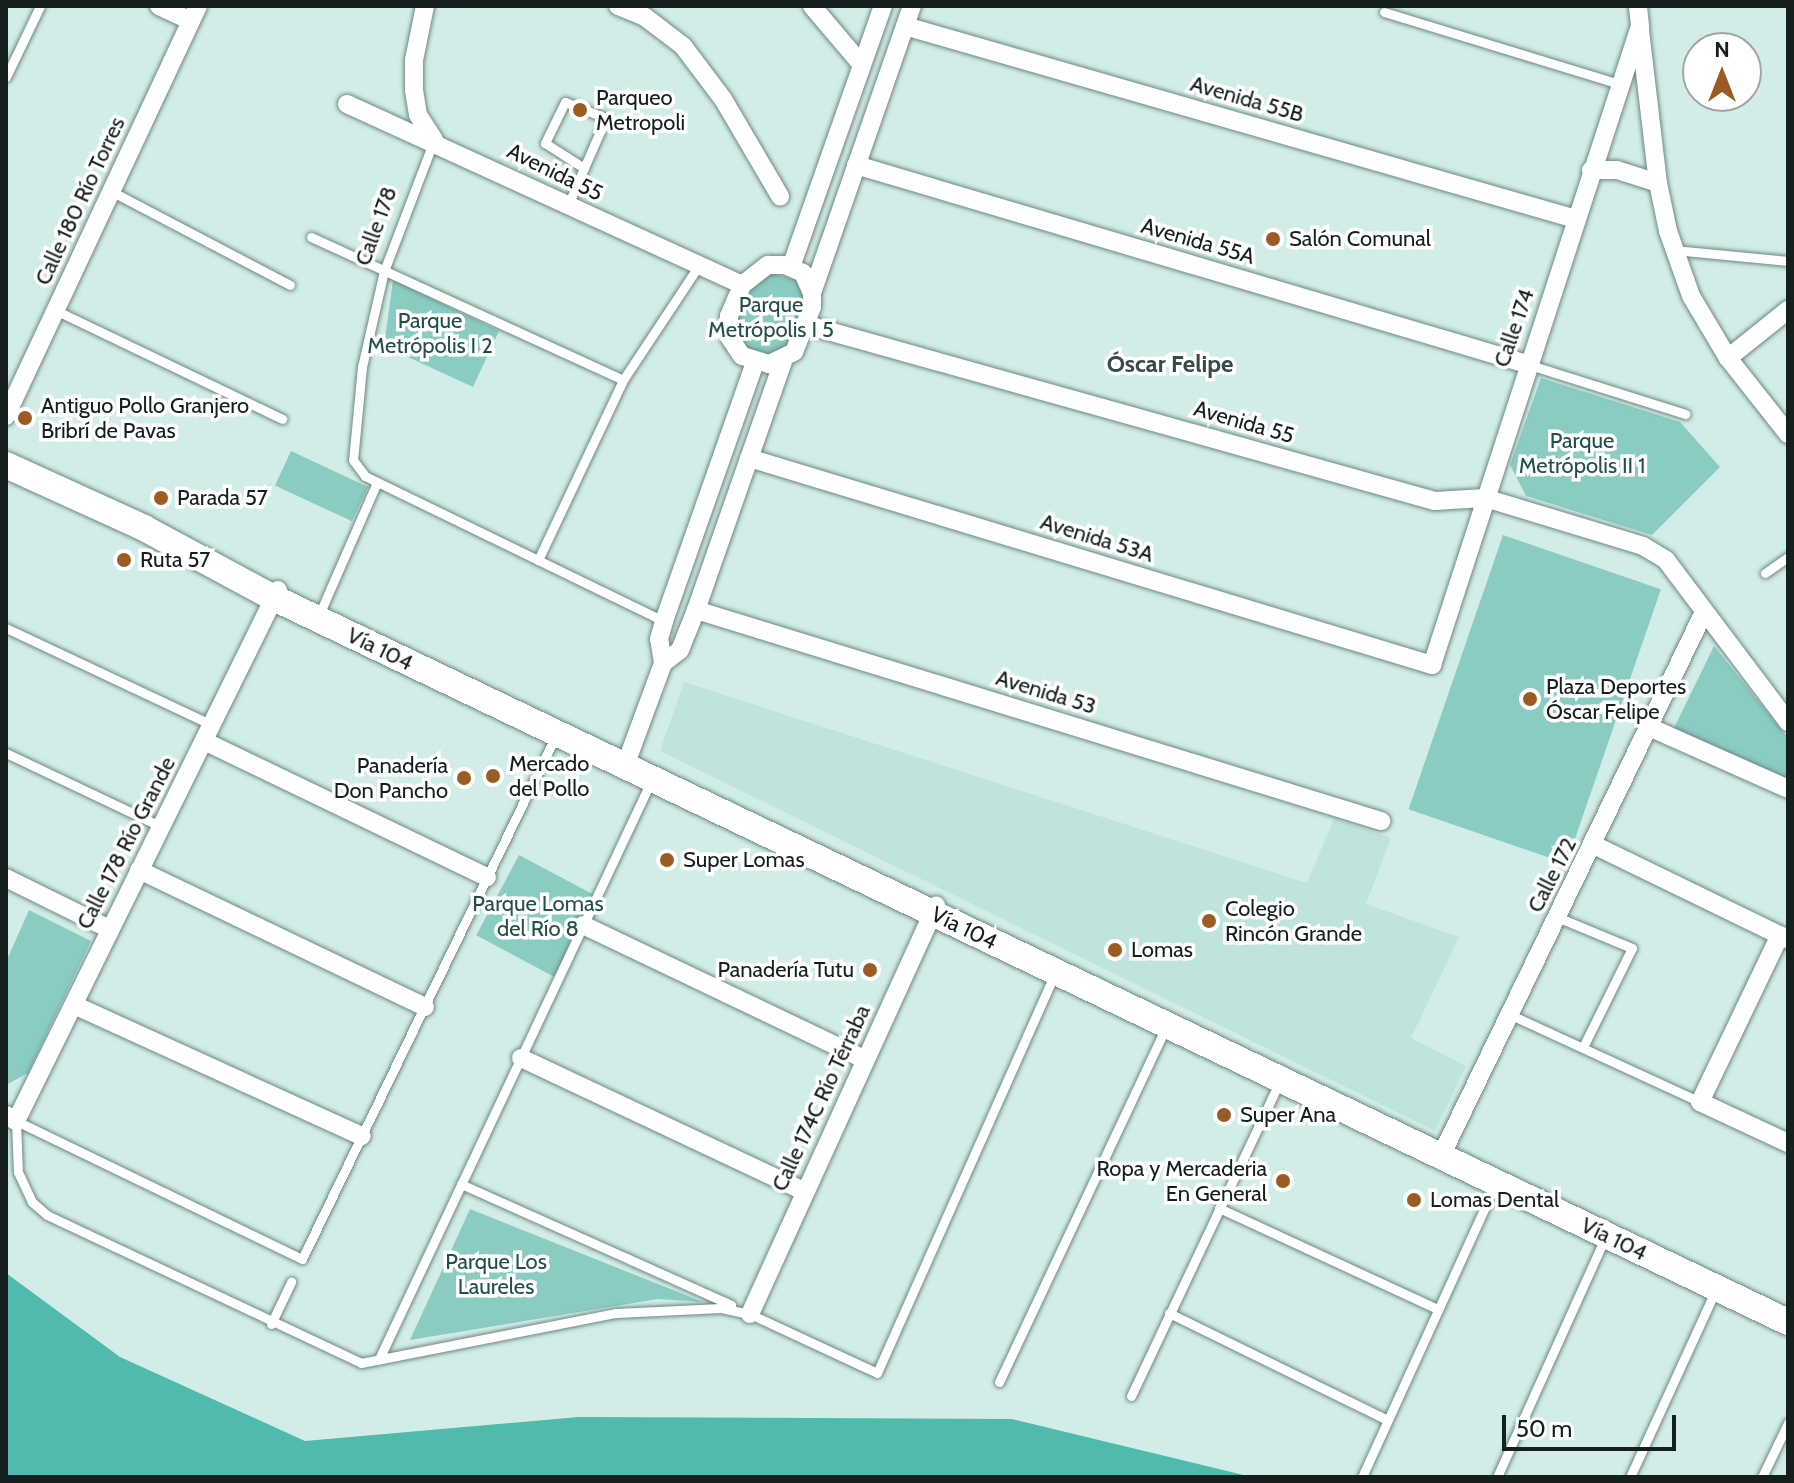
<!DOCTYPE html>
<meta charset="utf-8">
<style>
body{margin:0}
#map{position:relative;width:1794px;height:1483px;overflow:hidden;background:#d2ede8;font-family:Cabin,sans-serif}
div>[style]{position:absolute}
.built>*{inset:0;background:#bfe3dd}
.green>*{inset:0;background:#8accc2;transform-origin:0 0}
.forest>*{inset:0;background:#50baac}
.roads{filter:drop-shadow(0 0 2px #6e8783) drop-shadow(0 0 2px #6e8783)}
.lane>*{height:9px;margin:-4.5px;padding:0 4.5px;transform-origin:4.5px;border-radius:4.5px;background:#fff}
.street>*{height:18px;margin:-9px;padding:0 9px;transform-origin:9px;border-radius:9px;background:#fff}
.secondary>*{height:26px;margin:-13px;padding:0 13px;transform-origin:13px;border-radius:13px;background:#fff}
.dots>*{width:22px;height:22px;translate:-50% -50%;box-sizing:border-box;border:4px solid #fff;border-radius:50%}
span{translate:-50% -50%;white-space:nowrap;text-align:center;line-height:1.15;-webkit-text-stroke:7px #fff;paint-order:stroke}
.poi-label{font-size:22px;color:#151f1d}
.left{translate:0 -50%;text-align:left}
.right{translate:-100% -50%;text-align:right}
.street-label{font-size:22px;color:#151f1d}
.park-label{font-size:22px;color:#214f49}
.neighbourhood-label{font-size:24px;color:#344b48;font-weight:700}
.frame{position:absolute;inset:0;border:8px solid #151f1d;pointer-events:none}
.north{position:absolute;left:1682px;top:32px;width:80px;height:80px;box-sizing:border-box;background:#fff;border:2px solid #a1a5a5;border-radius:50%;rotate:0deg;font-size:22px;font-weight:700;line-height:32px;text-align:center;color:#151f1d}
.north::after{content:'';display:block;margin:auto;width:28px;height:36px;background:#9a5c22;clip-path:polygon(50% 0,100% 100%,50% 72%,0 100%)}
.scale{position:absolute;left:1502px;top:1415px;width:174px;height:36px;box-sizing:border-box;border:4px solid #151f1d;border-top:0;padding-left:10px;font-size:24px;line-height:28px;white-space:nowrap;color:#151f1d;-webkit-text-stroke:6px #fff;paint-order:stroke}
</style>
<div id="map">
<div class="built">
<div style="clip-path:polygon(684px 682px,1307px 883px,1334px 819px,1391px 838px,1366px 904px,1459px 937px,1411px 1038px,1466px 1066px,1435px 1131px,660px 751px)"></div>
</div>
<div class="green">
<div style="clip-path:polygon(771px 273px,799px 281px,807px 304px,794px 343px,770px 357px,748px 350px,739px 336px,738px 318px,748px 292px)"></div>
<div style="clip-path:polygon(393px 280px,499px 331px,473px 387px,384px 346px)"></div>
<div style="clip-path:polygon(1541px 378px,1680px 422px,1720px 467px,1652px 535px,1526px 496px,1510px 465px)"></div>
<div style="left:291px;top:451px;width:85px;height:38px;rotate:25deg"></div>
<div style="left:1503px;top:535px;width:167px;height:290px;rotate:19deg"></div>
<div style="clip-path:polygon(1714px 646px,1788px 738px,1788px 782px,1674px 728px)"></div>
<div style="left:519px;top:855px;width:88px;height:91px;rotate:28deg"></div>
<div style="clip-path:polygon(29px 910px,91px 941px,28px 1073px,6px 1085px,6px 962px)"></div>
<div style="clip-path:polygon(470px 1209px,703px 1302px,658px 1299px,410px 1340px)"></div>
</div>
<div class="forest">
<div style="clip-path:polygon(6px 1273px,120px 1357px,305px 1441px,579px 1417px,1012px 1419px,1252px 1477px,6px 1477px)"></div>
</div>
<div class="roads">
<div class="lane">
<div style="left:1384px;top:12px;width:247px;rotate:17deg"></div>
<div style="left:6px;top:77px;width:79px;rotate:-64.4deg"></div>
<div style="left:434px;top:140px;width:140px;rotate:110.9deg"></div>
<div style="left:384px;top:271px;width:98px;rotate:102.9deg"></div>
<div style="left:362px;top:367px;width:93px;rotate:95.5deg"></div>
<div style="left:353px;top:460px;width:20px;rotate:53deg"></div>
<div style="left:365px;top:476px;width:332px;rotate:25.9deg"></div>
<div style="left:111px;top:191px;width:202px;rotate:27.7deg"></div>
<div style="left:568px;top:205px;width:40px;rotate:-66.6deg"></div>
<div style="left:584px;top:168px;width:55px;rotate:-66.3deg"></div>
<div style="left:606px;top:118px;width:44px;rotate:-158.7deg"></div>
<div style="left:565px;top:102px;width:46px;rotate:116deg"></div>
<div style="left:545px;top:143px;width:46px;rotate:32.7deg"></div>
<div style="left:311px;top:237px;width:343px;rotate:24.6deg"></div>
<div style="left:1674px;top:250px;width:115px;rotate:5.5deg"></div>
<div style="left:55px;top:310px;width:252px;rotate:25.6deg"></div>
<div style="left:1530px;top:365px;width:163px;rotate:17.5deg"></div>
<div style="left:538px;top:560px;width:199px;rotate:-64.7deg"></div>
<div style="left:623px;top:380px;width:134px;rotate:-56.5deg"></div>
<div style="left:1765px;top:573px;width:28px;rotate:-35deg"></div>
<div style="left:322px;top:608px;width:137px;rotate:-66.4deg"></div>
<div style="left:6px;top:628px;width:228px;rotate:25.2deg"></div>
<div style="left:555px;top:737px;width:580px;rotate:115.86deg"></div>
<div style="left:302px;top:1259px;width:318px;rotate:-154.2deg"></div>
<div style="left:16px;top:1121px;width:51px;rotate:87.8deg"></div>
<div style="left:18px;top:1172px;width:33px;rotate:65deg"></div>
<div style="left:32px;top:1202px;width:20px;rotate:41deg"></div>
<div style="left:47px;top:1215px;width:347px;rotate:25.2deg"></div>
<div style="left:361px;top:1363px;width:260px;rotate:-11.1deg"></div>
<div style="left:616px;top:1313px;width:105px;rotate:-2.7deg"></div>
<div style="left:721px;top:1308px;width:30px;rotate:12deg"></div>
<div style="left:6px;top:753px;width:170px;rotate:25.4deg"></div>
<div style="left:1557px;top:917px;width:81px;rotate:22.5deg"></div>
<div style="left:1632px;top:948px;width:110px;rotate:116.3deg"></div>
<div style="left:1511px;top:1015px;width:208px;rotate:24.7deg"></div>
<div style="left:461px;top:1184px;width:296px;rotate:24.1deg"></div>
<div style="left:1219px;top:1208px;width:241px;rotate:24.8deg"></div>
<div style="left:748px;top:1313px;width:142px;rotate:24.9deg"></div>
<div style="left:877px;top:1373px;width:436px;rotate:-66deg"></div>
<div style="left:1169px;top:1313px;width:243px;rotate:26.1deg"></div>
<div style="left:271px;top:1324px;width:47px;rotate:-64.5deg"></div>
<div style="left:379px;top:1359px;width:641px;rotate:-64.79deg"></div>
<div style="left:999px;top:1382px;width:392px;rotate:-64.8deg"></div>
<div style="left:1131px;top:1396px;width:348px;rotate:-64.7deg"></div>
<div style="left:1362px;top:1477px;width:321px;rotate:-65.5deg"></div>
<div style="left:1497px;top:1477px;width:265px;rotate:-65.7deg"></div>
<div style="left:1630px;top:1477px;width:205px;rotate:-65.4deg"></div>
<div style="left:1762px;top:1477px;width:60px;rotate:-64.3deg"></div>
</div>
<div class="street">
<div style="left:159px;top:6px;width:35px;rotate:25deg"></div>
<div style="left:425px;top:6px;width:55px;rotate:101.5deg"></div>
<div style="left:414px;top:60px;width:30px;rotate:90deg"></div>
<div style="left:414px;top:90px;width:25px;rotate:81deg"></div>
<div style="left:418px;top:115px;width:30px;rotate:57deg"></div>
<div style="left:618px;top:6px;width:29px;rotate:22deg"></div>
<div style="left:645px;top:17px;width:48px;rotate:37.3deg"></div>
<div style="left:683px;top:46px;width:66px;rotate:53deg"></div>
<div style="left:723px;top:99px;width:113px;rotate:59.6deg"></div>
<div style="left:812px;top:6px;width:77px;rotate:49.7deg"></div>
<div style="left:905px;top:26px;width:698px;rotate:16.05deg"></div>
<div style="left:1640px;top:30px;width:154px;rotate:83.3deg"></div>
<div style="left:1658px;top:183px;width:49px;rotate:78.2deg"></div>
<div style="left:1668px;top:231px;width:69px;rotate:70.5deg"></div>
<div style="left:1691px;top:296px;width:72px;rotate:59.2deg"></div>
<div style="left:1728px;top:358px;width:97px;rotate:51.7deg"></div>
<div style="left:347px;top:104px;width:434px;rotate:24.6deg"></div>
<div style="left:856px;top:165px;width:700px;rotate:16.52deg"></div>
<div style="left:1591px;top:170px;width:26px"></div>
<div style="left:1617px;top:170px;width:43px;rotate:17.6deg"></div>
<div style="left:768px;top:265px;width:17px"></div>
<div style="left:785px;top:265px;width:20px;rotate:24deg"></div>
<div style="left:803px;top:273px;width:22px;rotate:66deg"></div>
<div style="left:812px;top:293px;width:14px;rotate:90deg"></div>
<div style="left:812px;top:307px;width:48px;rotate:111.8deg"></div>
<div style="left:794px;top:352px;width:28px;rotate:154deg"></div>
<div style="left:769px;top:364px;width:28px;rotate:-163deg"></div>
<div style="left:742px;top:356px;width:22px;rotate:-124deg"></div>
<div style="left:730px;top:338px;width:22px;rotate:-93deg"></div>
<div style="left:729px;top:316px;width:34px;rotate:-67deg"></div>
<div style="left:742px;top:285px;width:33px;rotate:-38deg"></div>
<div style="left:791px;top:267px;width:277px;rotate:-70.6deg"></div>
<div style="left:812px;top:293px;width:304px;rotate:-70.8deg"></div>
<div style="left:807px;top:325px;width:652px;rotate:15.66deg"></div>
<div style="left:1435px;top:501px;width:50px;rotate:-3.4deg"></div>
<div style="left:1485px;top:498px;width:165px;rotate:16.9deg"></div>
<div style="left:1643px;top:546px;width:27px;rotate:31deg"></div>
<div style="left:1666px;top:560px;width:203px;rotate:53deg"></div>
<div style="left:1728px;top:358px;width:77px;rotate:-38.7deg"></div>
<div style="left:6px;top:416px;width:453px;rotate:-64.9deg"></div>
<div style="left:749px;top:458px;width:714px;rotate:16.86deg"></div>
<div style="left:1432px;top:665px;width:672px;rotate:-71.97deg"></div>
<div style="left:1640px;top:26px;width:20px;rotate:-96deg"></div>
<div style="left:696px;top:610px;width:717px;rotate:17.12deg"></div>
<div style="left:663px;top:663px;width:21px;rotate:-37deg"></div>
<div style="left:680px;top:650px;width:43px;rotate:-68.2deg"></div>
<div style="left:696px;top:610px;width:263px;rotate:-70.7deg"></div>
<div style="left:1649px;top:727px;width:152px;rotate:24deg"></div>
<div style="left:204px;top:741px;width:314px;rotate:25.7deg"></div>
<div style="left:625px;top:766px;width:110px;rotate:-69.7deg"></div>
<div style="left:663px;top:663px;width:24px;rotate:-99deg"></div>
<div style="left:659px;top:639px;width:19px;rotate:-74deg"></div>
<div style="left:664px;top:621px;width:274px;rotate:-70.6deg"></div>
<div style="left:1594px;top:845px;width:216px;rotate:25.9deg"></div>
<div style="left:139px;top:870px;width:317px;rotate:25.6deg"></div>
<div style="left:6px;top:878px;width:115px;rotate:26.3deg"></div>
<div style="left:583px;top:925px;width:311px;rotate:25.5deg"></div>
<div style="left:1780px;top:935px;width:185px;rotate:115.6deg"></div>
<div style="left:1700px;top:1102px;width:97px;rotate:25deg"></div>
<div style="left:74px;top:1005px;width:316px;rotate:24.5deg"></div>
<div style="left:521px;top:1058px;width:313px;rotate:25.2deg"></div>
<div style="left:6px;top:1115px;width:12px;rotate:31deg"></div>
<div style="left:16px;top:1121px;width:592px;rotate:-63.74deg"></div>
<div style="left:1441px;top:1156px;width:602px;rotate:-64.2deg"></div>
<div style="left:750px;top:1314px;width:449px;rotate:-65.5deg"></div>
</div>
<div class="secondary">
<div style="left:6px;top:465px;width:152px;rotate:24.5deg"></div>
<div style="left:144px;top:528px;width:148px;rotate:28.3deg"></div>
<div style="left:274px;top:598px;width:1678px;rotate:25.56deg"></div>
</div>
</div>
<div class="dots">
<div style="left:580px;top:110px;background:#9a5c22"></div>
<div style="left:1273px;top:239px;background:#9a5c22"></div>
<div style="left:25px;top:418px;background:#9a5c22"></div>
<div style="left:161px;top:498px;background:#9a5c22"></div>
<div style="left:124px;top:560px;background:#9a5c22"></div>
<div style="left:1530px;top:699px;background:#9a5c22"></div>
<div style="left:493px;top:776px;background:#9a5c22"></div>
<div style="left:464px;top:778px;background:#9a5c22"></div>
<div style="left:667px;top:860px;background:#9a5c22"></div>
<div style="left:1209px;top:921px;background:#9a5c22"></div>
<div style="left:1115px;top:950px;background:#9a5c22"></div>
<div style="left:870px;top:970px;background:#9a5c22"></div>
<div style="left:1224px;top:1115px;background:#9a5c22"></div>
<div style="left:1283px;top:1181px;background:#9a5c22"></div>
<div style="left:1414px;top:1200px;background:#9a5c22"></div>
</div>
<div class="poi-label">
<span class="left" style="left:596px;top:110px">Parqueo<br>Metropoli</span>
<span class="left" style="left:1289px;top:239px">Salón Comunal</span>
<span class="left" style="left:41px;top:418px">Antiguo Pollo Granjero<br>Bribrí de Pavas</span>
<span class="left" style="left:177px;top:498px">Parada 57</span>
<span class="left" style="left:140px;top:560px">Ruta 57</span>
<span class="left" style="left:1546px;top:699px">Plaza Deportes<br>Óscar Felipe</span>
<span class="left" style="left:509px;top:776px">Mercado<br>del Pollo</span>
<span class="right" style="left:448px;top:778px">Panadería<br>Don Pancho</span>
<span class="left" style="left:683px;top:860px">Super Lomas</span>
<span class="left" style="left:1225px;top:921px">Colegio<br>Rincón Grande</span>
<span class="left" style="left:1131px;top:950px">Lomas</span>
<span class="right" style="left:854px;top:970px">Panadería Tutu</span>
<span class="left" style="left:1240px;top:1115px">Super Ana</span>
<span class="right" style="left:1267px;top:1181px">Ropa y Mercaderia<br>En General</span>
<span class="left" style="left:1430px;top:1200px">Lomas Dental</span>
</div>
<div class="street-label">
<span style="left:1247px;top:99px;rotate:16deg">Avenida 55B</span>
<span style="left:555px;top:172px;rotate:26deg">Avenida 55</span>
<span style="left:80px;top:201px;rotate:-65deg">Calle 180 Río Torres</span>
<span style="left:376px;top:226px;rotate:-70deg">Calle 178</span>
<span style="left:1198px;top:241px;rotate:16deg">Avenida 55A</span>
<span style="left:1514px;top:328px;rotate:-71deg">Calle 174</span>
<span style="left:1244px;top:422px;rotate:16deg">Avenida 55</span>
<span style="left:1097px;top:538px;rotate:17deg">Avenida 53A</span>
<span style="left:380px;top:649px;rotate:26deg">Vía 104</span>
<span style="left:1046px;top:692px;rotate:17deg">Avenida 53</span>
<span style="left:126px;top:843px;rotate:-63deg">Calle 178 Río Grande</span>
<span style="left:1552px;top:875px;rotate:-63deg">Calle 172</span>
<span style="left:964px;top:928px;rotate:26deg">Vía 104</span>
<span style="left:821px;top:1098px;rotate:-65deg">Calle 174C Río Térraba</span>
<span style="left:1614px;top:1239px;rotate:26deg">Vía 104</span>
</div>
<div class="park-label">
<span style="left:771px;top:317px">Parque<br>Metrópolis I 5</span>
<span style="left:430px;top:333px">Parque<br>Metrópolis I 2</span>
<span style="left:1582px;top:453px">Parque<br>Metrópolis II 1</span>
<span style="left:538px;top:916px">Parque Lomas<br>del Río 8</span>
<span style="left:496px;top:1274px">Parque Los<br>Laureles</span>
</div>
<div class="neighbourhood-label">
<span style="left:1170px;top:364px">Óscar Felipe</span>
</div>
<div class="frame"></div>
<div class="north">N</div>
<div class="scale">50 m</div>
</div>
